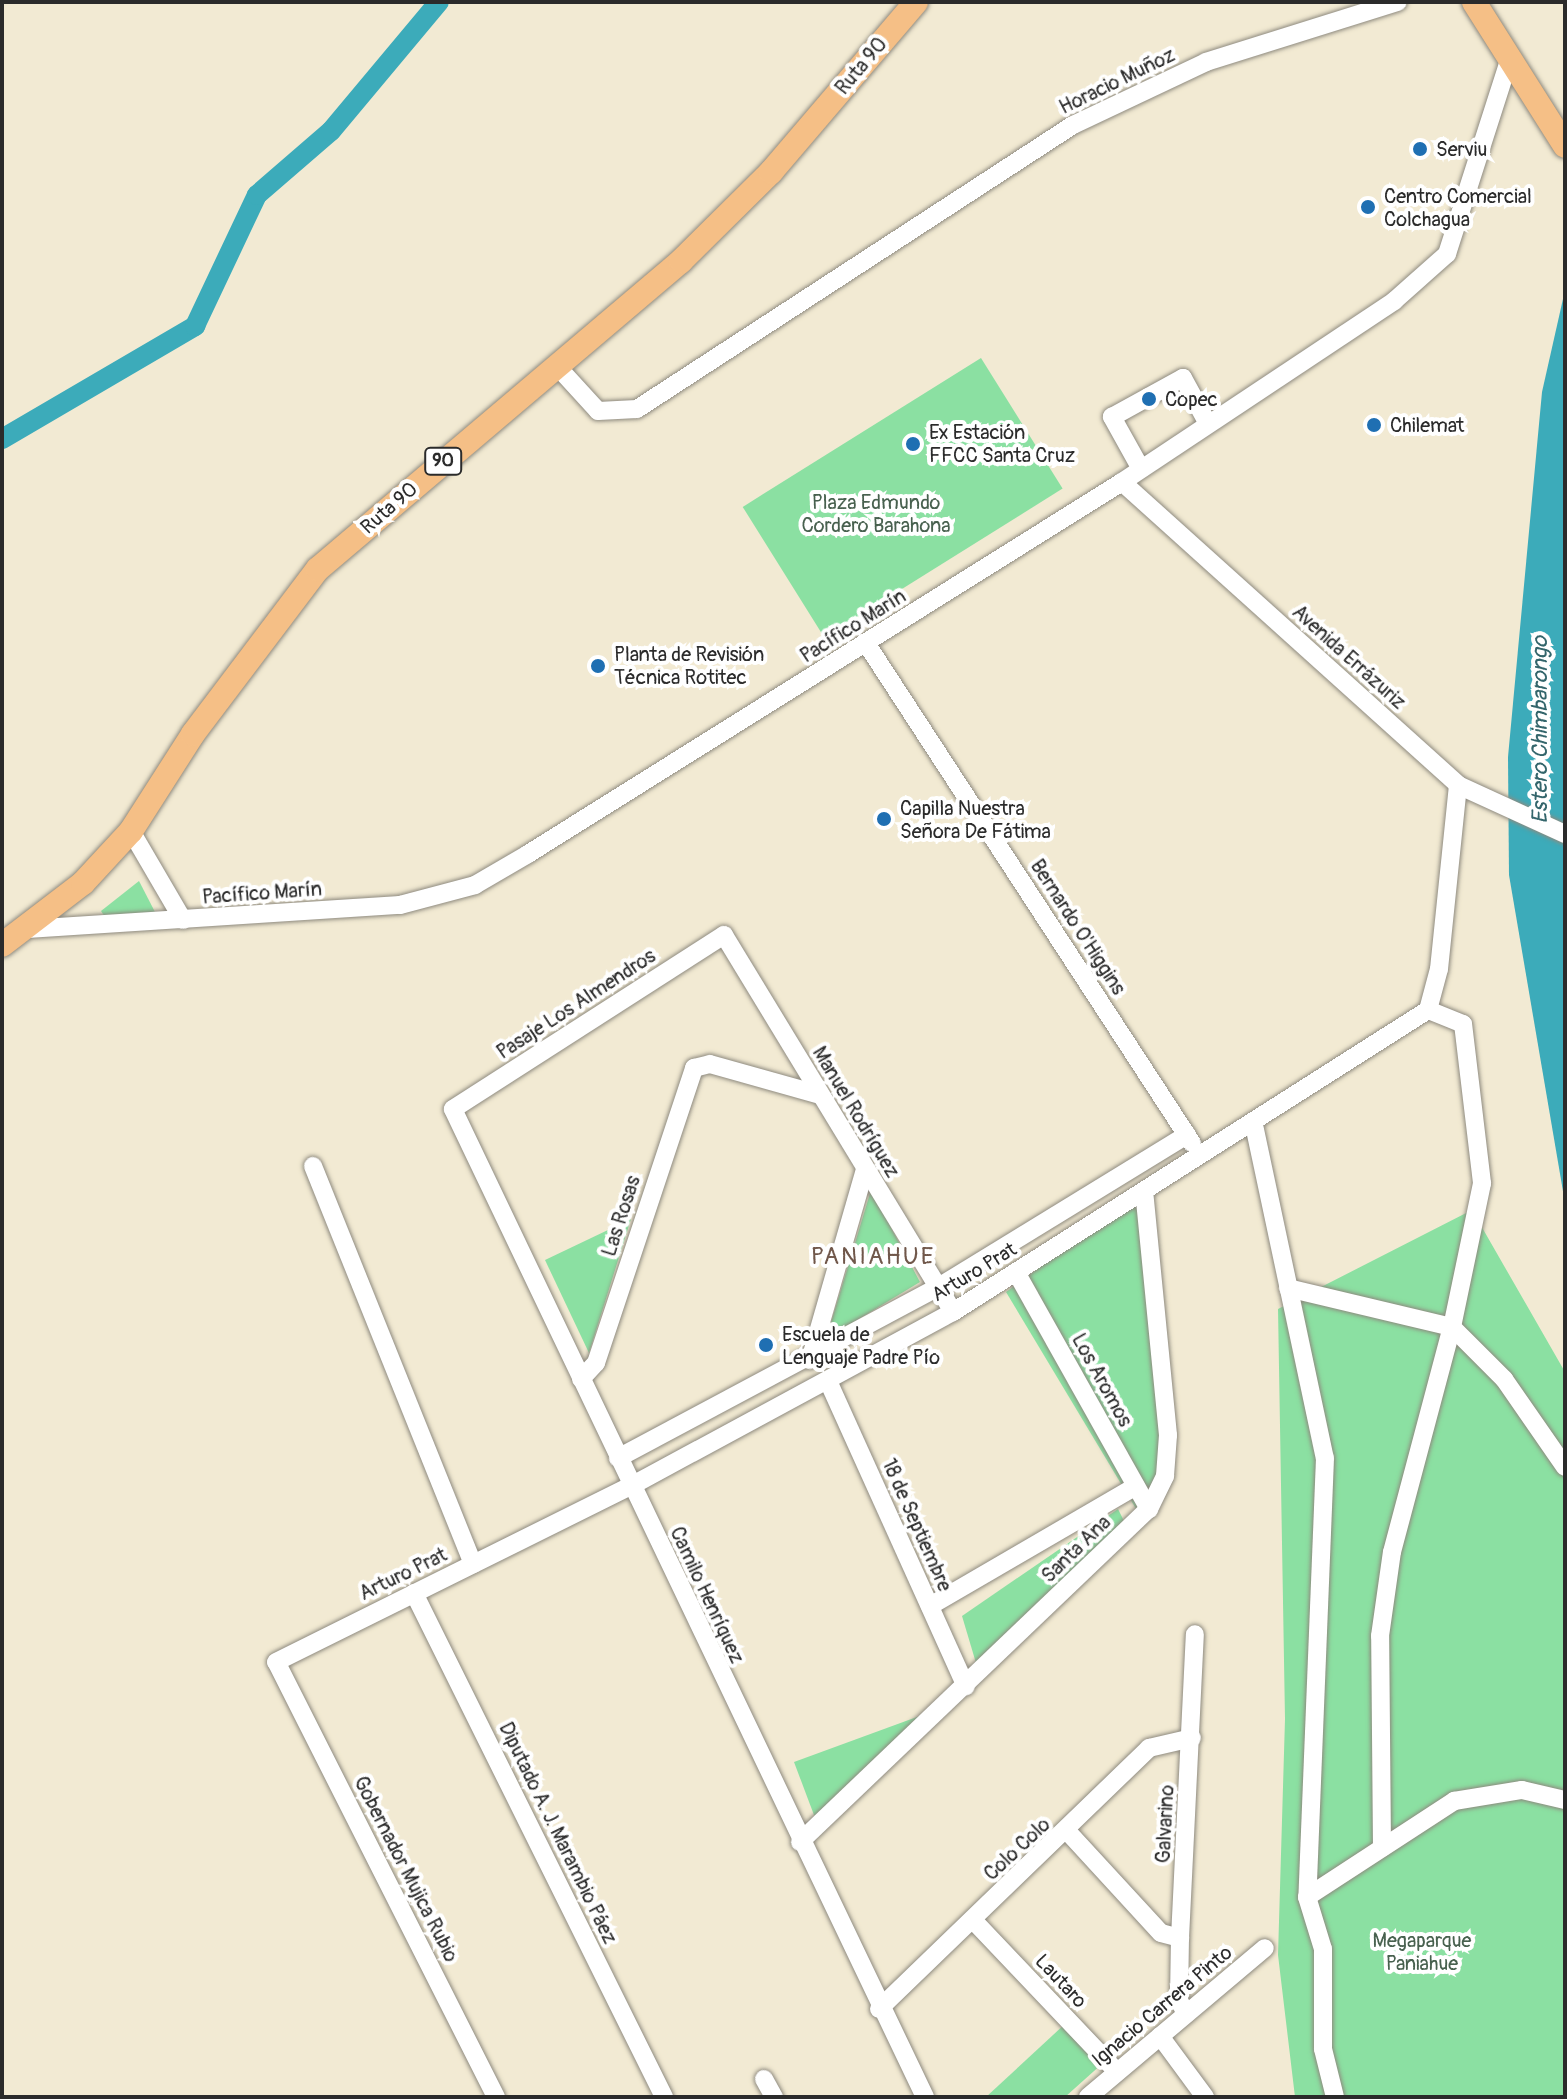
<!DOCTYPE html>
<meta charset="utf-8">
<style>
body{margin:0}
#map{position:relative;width:1567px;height:2099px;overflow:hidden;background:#f2ead3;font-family:Pangolin,sans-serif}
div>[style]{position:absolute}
.green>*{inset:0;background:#8be0a2;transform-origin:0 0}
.water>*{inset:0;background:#3cabba}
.canal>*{height:20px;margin:-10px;padding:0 10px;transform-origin:10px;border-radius:10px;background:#3cabba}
.roads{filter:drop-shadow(0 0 2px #8e8a7f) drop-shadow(0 0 2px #8e8a7f)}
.minor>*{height:18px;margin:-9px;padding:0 9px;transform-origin:9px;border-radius:9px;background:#fff}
.major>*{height:24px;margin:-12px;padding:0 12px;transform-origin:12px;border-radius:12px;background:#f5bf86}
.dots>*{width:22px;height:22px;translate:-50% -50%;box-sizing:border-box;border:4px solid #fff;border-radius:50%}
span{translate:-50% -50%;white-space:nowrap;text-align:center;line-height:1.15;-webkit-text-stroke:8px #fff;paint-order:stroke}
.shield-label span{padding:2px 6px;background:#fff;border:2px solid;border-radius:6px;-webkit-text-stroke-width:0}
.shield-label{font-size:18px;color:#2b2b2b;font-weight:700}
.street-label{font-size:20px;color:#2b2b2b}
.poi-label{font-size:20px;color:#2b2b2b}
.left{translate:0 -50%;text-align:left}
.park-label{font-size:20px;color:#48614f}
.water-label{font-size:22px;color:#33656b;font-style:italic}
.quarter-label{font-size:24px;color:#70574a;letter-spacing:2px}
.frame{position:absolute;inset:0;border:4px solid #2b2b2b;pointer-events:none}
</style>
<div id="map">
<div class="green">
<div style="left:981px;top:358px;width:154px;height:281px;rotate:58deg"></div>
<div style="clip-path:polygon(139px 881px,155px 912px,105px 917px,101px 911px)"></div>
<div style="clip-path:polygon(871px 1190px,920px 1282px,826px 1339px)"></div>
<div style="clip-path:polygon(1144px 1192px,1168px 1435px,1144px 1522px,1006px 1292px)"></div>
<div style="clip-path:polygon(1472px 1210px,1565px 1372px,1565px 2097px,1295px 2097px,1278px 1955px,1285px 1719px,1278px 1309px)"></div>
<div style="clip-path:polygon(631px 1219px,589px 1353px,545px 1260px)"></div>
<div style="clip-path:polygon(1118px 1509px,1124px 1521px,976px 1663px,962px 1616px)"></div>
<div style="clip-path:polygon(925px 1714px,833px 1815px,814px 1815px,794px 1762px)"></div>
<div style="clip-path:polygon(1066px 2023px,1103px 2063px,1065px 2097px,986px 2097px)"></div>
</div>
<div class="water">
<div style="clip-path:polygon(1565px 290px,1565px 1203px,1509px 875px,1508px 757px,1542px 392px)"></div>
</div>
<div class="canal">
<div style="left:2px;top:439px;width:224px;rotate:-30.3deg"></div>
<div style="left:195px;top:326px;width:145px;rotate:-64.7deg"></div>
<div style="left:257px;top:195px;width:98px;rotate:-40.9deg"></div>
<div style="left:331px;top:131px;width:168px;rotate:-50.1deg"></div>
</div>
<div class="roads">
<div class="minor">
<div style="left:556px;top:365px;width:62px;rotate:47.6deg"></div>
<div style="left:598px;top:411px;width:39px;rotate:-3deg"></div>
<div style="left:637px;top:409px;width:520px;rotate:-33.08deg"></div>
<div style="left:1073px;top:125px;width:147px;rotate:-25.3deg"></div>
<div style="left:1206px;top:62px;width:201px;rotate:-17.4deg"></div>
<div style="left:1141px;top:469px;width:60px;rotate:-119.1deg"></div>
<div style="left:1112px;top:417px;width:81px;rotate:-28.8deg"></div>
<div style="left:1183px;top:378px;width:50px;rotate:61.4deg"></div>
<div style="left:1122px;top:482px;width:452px;rotate:42deg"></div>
<div style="left:1458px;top:785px;width:118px;rotate:24.6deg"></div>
<div style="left:866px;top:643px;width:597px;rotate:56.9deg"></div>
<div style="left:131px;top:831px;width:103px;rotate:59.7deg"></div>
<div style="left:27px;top:929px;width:374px;rotate:-3.7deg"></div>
<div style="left:400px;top:905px;width:78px;rotate:-14.9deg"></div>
<div style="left:475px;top:885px;width:61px;rotate:-30.3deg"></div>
<div style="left:528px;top:854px;width:701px;rotate:-32.06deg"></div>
<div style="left:1122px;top:482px;width:327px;rotate:-33.6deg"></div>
<div style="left:1394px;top:301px;width:71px;rotate:-41.6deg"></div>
<div style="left:1447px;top:254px;width:206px;rotate:-72.2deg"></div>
<div style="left:1254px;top:1125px;width:340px;rotate:78deg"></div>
<div style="left:1325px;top:1458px;width:439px;rotate:92.3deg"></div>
<div style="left:1307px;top:1897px;width:176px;rotate:-33.1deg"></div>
<div style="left:1454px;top:1801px;width:69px;rotate:-9.2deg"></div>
<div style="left:1522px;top:1790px;width:44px;rotate:13.1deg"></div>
<div style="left:313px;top:1166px;width:429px;rotate:68.1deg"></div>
<div style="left:1016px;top:1272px;width:272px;rotate:60.7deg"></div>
<div style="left:1288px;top:1288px;width:169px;rotate:13.4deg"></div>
<div style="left:1452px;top:1327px;width:147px;rotate:-78.2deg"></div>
<div style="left:1482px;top:1183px;width:160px;rotate:-96.8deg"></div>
<div style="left:1463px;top:1024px;width:38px;rotate:-158deg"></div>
<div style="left:810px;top:1360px;width:198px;rotate:-73.9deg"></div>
<div style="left:581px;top:1379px;width:22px;rotate:-47deg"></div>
<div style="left:596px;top:1363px;width:311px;rotate:-71.6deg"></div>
<div style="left:694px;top:1068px;width:16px;rotate:-14deg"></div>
<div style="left:710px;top:1064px;width:114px;rotate:15.7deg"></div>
<div style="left:828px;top:1381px;width:335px;rotate:65.7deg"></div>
<div style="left:618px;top:1458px;width:361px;rotate:-28.1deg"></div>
<div style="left:937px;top:1288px;width:293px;rotate:-31.5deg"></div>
<div style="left:414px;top:1593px;width:563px;rotate:63.62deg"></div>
<div style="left:930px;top:1606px;width:238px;rotate:-30.2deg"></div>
<div style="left:1068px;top:1832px;width:137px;rotate:47.4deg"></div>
<div style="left:1161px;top:1933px;width:20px;rotate:15deg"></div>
<div style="left:800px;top:1842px;width:482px;rotate:-43.7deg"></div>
<div style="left:1149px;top:1509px;width:37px;rotate:-64deg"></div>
<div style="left:1165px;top:1476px;width:41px;rotate:-85.8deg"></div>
<div style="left:1168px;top:1435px;width:244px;rotate:-95.6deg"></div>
<div style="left:1382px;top:1848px;width:212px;rotate:-90.5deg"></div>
<div style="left:1380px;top:1636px;width:85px;rotate:-81.9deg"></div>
<div style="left:1392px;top:1552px;width:233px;rotate:-75.1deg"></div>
<div style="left:1452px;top:1327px;width:74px;rotate:45deg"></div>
<div style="left:1504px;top:1379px;width:107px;rotate:55.3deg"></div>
<div style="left:1307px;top:1897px;width:54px;rotate:72.9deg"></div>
<div style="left:1323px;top:1949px;width:100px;rotate:90deg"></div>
<div style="left:1323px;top:2049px;width:49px;rotate:76deg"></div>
<div style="left:973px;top:1920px;width:209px;rotate:46.5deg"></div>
<div style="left:879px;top:2009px;width:376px;rotate:-44deg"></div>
<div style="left:1149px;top:1748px;width:44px;rotate:-13.1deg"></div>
<div style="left:1186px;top:2014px;width:16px;rotate:-117deg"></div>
<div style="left:1179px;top:2000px;width:62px;rotate:-89.1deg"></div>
<div style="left:1180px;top:1938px;width:304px;rotate:-87.2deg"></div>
<div style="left:1160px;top:2036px;width:76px;rotate:53.6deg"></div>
<div style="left:764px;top:2079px;width:21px;rotate:61deg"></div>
<div style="left:496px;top:2097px;width:487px;rotate:-116.8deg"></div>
<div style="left:276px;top:1662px;width:396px;rotate:-26.4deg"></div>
<div style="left:631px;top:1486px;width:366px;rotate:-28.4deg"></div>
<div style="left:953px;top:1312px;width:563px;rotate:-32.45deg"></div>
<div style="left:1428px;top:1010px;width:42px;rotate:-75deg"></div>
<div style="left:1439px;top:969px;width:185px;rotate:-84.1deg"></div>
<div style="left:925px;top:2097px;width:1095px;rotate:-115.54deg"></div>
<div style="left:453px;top:1109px;width:322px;rotate:-32.7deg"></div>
<div style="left:724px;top:935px;width:441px;rotate:58.7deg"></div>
<div style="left:1088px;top:2097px;width:231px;rotate:-40.1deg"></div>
</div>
<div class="major">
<div style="left:1474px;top:2px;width:170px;rotate:57.7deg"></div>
<div style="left:2px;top:945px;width:102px;rotate:-37.4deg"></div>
<div style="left:83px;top:883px;width:71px;rotate:-47.3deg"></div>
<div style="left:131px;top:831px;width:115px;rotate:-57.4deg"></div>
<div style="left:193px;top:734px;width:207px;rotate:-52.9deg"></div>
<div style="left:318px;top:569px;width:476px;rotate:-40.3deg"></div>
<div style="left:681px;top:261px;width:127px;rotate:-44.7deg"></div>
<div style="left:771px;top:172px;width:223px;rotate:-49.5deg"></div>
</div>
</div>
<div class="dots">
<div style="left:1420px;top:149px;background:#1f6fb2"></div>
<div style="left:1368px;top:207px;background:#1f6fb2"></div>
<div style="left:1149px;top:399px;background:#1f6fb2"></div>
<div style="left:1374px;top:425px;background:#1f6fb2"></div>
<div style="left:913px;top:444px;background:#1f6fb2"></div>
<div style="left:598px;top:666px;background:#1f6fb2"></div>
<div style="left:884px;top:819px;background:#1f6fb2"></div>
<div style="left:766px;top:1345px;background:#1f6fb2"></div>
</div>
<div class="shield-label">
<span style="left:443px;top:461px">90</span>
</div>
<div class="street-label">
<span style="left:861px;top:66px;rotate:-50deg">Ruta 90</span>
<span style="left:1117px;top:81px;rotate:-26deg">Horacio Muñoz</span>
<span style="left:389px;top:508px;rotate:-41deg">Ruta 90</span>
<span style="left:853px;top:626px;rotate:-32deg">Pacífico Marín</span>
<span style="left:1349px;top:657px;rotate:42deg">Avenida Errázuriz</span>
<span style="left:262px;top:893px;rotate:-4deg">Pacífico Marín</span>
<span style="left:1078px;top:927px;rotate:57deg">Bernardo O'Higgins</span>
<span style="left:576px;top:1004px;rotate:-33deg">Pasaje Los Almendros</span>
<span style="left:856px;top:1112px;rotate:59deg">Manuel Rodríguez</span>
<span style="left:621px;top:1216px;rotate:-72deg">Las Rosas</span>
<span style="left:974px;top:1272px;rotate:-31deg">Arturo Prat</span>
<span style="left:1102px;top:1380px;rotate:61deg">Los Aromos</span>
<span style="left:917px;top:1525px;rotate:66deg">18 de Septiembre</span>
<span style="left:1076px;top:1549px;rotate:-44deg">Santa Ana</span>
<span style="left:403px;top:1574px;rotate:-26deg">Arturo Prat</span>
<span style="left:707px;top:1595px;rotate:65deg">Camilo Henríquez</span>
<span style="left:1165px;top:1824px;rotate:-87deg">Galvarino</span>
<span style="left:558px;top:1833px;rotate:64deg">Diputado A. J. Marambio Páez</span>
<span style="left:1017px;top:1849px;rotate:-43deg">Colo Colo</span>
<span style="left:406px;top:1869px;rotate:63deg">Gobernador Mujica Rubio</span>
<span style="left:1061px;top:1981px;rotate:47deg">Lautaro</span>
<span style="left:1162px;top:2006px;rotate:-40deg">Ignacio Carrera Pinto</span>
</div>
<div class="poi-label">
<span class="left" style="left:1436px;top:149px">Serviu</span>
<span class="left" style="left:1384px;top:208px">Centro Comercial<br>Colchagua</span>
<span class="left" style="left:1165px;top:399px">Copec</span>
<span class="left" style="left:1390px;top:425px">Chilemat</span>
<span class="left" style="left:929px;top:444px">Ex Estación<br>FFCC Santa Cruz</span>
<span class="left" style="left:614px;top:666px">Planta de Revisión<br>Técnica Rotitec</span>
<span class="left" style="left:900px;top:820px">Capilla Nuestra<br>Señora De Fátima</span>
<span class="left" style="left:782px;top:1346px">Escuela de<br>Lenguaje Padre Pío</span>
</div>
<div class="park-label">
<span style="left:876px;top:514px">Plaza Edmundo<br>Cordero Barahona</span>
<span style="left:1422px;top:1952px">Megaparque<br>Paniahue</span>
</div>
<div class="water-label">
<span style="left:1541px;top:730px;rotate:-90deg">Estero Chimbarongo</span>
</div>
<div class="quarter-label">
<span style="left:873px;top:1257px">PANIAHUE</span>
</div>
<div class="frame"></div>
</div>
